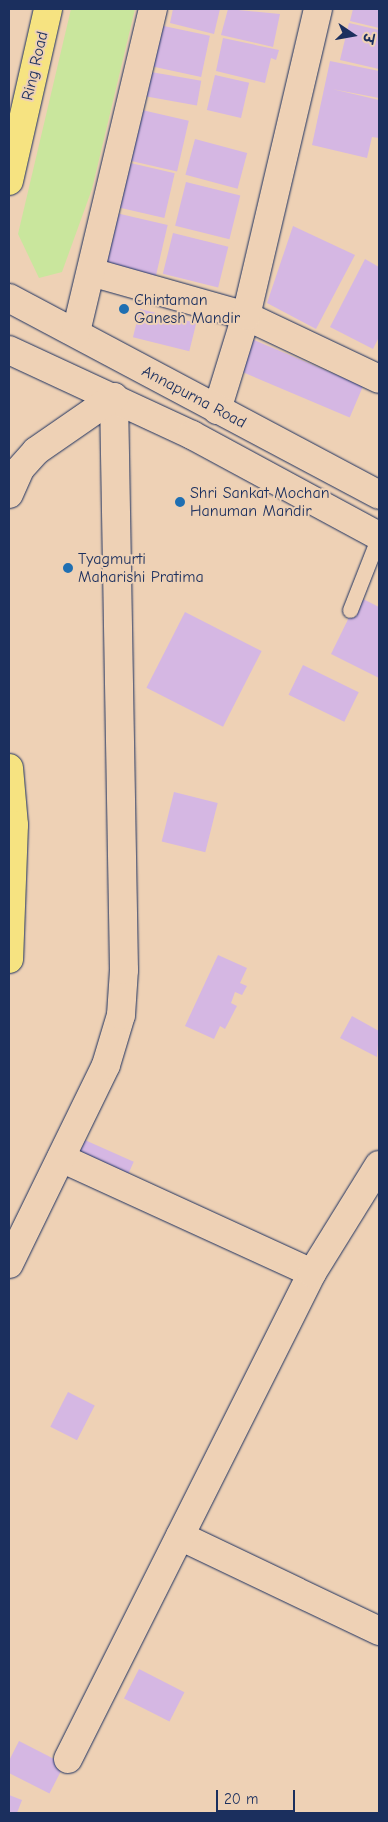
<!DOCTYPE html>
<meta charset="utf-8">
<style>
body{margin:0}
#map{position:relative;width:388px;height:1822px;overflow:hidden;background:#eed1b5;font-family:"Comic Neue","Playpen Sans Deva",sans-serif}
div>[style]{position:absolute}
.green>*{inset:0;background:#c9e69d}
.building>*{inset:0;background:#d5b7e3;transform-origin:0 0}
.roads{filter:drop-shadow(0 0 1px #1b2f5e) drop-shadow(0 0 1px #1b2f5e)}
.lane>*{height:15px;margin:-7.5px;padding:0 7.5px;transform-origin:7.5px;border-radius:7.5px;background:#eed1b5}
.street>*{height:28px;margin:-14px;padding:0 14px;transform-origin:14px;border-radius:14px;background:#eed1b5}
.secondary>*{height:28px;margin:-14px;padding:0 14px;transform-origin:14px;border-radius:14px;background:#eed1b5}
.highway>*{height:28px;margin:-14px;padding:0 14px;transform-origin:14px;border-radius:14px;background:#f6e381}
.dots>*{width:14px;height:14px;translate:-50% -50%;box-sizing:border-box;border:2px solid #eed1b5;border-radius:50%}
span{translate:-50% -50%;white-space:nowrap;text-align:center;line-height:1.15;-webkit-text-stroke:4px #eed1b5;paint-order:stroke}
.street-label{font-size:16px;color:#1b2f5e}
.poi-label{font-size:16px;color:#1b2f5e}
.left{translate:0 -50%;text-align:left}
.frame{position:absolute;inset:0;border:10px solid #1b2f5e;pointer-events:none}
.north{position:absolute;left:328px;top:10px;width:50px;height:50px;-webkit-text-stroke:4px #eed1b5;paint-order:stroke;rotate:102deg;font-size:14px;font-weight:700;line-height:20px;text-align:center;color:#1b2f5e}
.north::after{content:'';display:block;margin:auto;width:18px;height:22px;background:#1b2f5e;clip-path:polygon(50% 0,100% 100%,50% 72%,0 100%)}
.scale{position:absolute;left:216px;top:1790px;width:79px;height:22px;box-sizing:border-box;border:2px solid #1b2f5e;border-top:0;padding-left:6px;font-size:15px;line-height:18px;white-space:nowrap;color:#1b2f5e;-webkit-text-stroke:4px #eed1b5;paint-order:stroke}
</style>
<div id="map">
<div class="green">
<div style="clip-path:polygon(71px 9px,135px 9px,92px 189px,62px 272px,39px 278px,18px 234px)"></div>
</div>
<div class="building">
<div style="clip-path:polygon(173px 9px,220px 9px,214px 34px,170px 23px)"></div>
<div style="clip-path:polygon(228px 9px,280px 14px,273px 47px,221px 35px)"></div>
<div style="clip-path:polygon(353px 9px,379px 9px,379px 28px,350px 21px)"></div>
<div style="clip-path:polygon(349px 23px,379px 30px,379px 69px,340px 60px)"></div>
<div style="left:159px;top:25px;width:52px;height:42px;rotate:12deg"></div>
<div style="clip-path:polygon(223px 38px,279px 50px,276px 60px,271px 58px,265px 83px,216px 71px)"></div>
<div style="clip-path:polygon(330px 61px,379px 71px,379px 98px,332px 89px,379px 100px,379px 138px,372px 137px,367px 158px,312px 145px)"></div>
<div style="left:151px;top:72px;width:51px;height:25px;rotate:10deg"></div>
<div style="left:215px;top:75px;width:35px;height:36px;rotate:13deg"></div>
<div style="left:142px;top:110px;width:48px;height:52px;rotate:13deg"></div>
<div style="left:195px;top:139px;width:54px;height:37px;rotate:15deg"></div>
<div style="left:126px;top:162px;width:50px;height:46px;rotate:13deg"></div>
<div style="left:186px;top:182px;width:56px;height:45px;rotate:14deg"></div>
<div style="left:116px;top:213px;width:53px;height:58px;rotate:13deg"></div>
<div style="clip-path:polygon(293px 226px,355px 255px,316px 329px,267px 303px)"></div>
<div style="left:173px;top:233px;width:57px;height:42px;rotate:14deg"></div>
<div style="clip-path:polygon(365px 259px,379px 267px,379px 337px,373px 349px,330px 327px)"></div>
<div style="left:140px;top:309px;width:58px;height:29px;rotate:14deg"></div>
<div style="left:247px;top:337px;width:126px;height:34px;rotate:23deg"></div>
<div style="clip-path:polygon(359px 597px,379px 607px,379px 678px,331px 654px)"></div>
<div style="left:185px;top:612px;width:86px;height:85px;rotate:27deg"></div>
<div style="left:303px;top:665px;width:62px;height:33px;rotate:26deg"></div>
<div style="left:174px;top:792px;width:45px;height:51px;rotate:14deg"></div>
<div style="clip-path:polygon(218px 955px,247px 968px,240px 983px,247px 986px,242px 995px,235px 992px,231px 1003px,237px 1006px,225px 1029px,220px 1026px,214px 1039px,185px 1026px)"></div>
<div style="clip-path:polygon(352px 1016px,379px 1031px,377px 1057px,340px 1038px)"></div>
<div style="left:78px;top:1137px;width:61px;height:17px;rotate:24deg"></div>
<div style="left:68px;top:1392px;width:30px;height:39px;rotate:27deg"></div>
<div style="left:139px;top:1669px;width:51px;height:33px;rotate:27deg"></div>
<div style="left:19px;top:1741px;width:51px;height:33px;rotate:27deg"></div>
<div style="clip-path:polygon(9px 1795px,22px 1800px,17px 1813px,9px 1813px)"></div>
</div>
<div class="roads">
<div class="lane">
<div style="left:350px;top:610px;width:79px;rotate:-68.6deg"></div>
</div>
<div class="street">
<div style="left:91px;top:272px;width:161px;rotate:15.8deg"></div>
<div style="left:246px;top:316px;width:147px;rotate:25.3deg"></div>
<div style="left:217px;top:410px;width:98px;rotate:-72.9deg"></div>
<div style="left:246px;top:316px;width:315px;rotate:-76.8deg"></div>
<div style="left:61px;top:1158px;width:276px;rotate:24.6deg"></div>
<div style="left:9px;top:1264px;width:221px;rotate:-64deg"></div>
<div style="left:106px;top:1065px;width:52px;rotate:-73.3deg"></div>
<div style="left:121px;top:1015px;width:45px;rotate:-86.2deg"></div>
<div style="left:124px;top:970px;width:573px;rotate:-91deg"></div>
<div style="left:180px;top:1536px;width:221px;rotate:25.5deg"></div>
<div style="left:68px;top:1759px;width:544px;rotate:-63.34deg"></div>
<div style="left:312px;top:1273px;width:127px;rotate:-58.2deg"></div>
</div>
<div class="secondary">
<div style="left:9px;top:298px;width:419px;rotate:28deg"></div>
<div style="left:76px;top:332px;width:332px;rotate:-76.6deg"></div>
<div style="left:9px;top:350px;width:202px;rotate:24.9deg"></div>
<div style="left:192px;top:435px;width:213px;rotate:28.4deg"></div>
<div style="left:9px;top:494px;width:27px;rotate:-66deg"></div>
<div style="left:20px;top:469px;width:24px;rotate:-48deg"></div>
<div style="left:36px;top:451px;width:95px;rotate:-34.7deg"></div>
</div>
<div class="highway">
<div style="left:9px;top:181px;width:176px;rotate:-77.2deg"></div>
<div style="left:9px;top:768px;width:57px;rotate:85deg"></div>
<div style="left:14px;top:825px;width:134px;rotate:92.1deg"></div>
</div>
</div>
<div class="dots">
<div style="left:124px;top:309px;background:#1f6fb2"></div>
<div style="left:180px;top:502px;background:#1f6fb2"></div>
<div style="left:68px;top:568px;background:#1f6fb2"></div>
</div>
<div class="street-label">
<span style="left:35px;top:66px;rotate:-77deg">Ring Road</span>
<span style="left:194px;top:397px;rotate:28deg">Annapurna Road</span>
</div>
<div class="poi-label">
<span class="left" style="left:134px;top:309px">Chintaman<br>Ganesh Mandir</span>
<span class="left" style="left:190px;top:502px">Shri Sankat Mochan<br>Hanuman Mandir</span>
<span class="left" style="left:78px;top:568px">Tyagmurti<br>Maharishi Pratima</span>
</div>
<div class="frame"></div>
<div class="north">उ</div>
<div class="scale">20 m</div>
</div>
